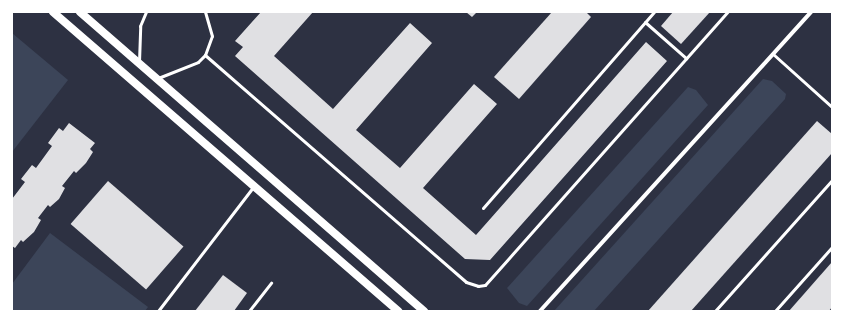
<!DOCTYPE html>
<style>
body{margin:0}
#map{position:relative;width:844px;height:323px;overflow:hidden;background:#2d3142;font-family:Lato,sans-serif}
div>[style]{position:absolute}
.green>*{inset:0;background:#3c4559}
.building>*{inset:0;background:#e0e0e3;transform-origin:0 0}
.service>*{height:3px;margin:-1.5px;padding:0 1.5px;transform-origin:1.5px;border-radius:1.5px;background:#fff}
.minor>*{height:4px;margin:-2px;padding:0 2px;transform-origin:2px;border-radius:2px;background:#fff}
.secondary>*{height:8px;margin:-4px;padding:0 4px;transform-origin:4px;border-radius:4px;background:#fff}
span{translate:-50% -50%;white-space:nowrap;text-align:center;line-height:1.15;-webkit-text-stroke:3px #fff;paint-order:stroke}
.frame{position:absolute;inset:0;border:13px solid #fff;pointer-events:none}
</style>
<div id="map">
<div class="green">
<div style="clip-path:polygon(12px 33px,68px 80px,12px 152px)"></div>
<div style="clip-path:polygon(763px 79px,772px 81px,786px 94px,785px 99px,594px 311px,554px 311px)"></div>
<div style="clip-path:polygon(688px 87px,696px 90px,708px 105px,527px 306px,519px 303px,507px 288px)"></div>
<div style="clip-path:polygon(50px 233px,148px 307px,145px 311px,12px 311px,12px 284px)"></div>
</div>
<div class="building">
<div style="clip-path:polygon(261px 12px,313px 12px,274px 56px,333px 109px,410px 23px,432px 43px,356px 130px,400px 168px,474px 84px,497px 104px,423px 188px,476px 235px,646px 42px,667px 61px,490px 260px,465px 259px,235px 56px,243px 47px,235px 41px)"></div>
<div style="clip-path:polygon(466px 12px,477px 12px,472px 17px)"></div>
<div style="clip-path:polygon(552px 12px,586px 12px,591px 17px,519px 99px,494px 77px)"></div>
<div style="clip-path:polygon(673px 12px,710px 12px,681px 44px,661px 26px)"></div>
<div style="clip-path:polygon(817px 121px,832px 134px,832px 153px,691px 311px,648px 311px)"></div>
<div style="clip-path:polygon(69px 123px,95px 143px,90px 149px,93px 152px,86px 163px,76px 173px,74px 171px,62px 186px,65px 188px,59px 199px,50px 207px,48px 205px,38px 218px,41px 220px,34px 232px,23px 242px,21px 240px,15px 248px,12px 246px,12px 199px,25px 182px,21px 179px,32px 165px,36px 168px,52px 146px,48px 143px,59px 128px,63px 131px)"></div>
<div style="left:108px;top:181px;width:100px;height:57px;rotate:41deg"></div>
<div style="clip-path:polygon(832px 262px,832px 307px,829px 311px,789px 311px)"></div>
<div style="clip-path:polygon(223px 275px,247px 293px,234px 311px,195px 311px)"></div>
</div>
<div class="service">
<div style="left:645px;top:22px;width:55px;rotate:41.3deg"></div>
<div style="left:773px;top:54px;width:79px;rotate:41.9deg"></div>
<div style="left:205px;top:55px;width:346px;rotate:41deg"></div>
<div style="left:466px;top:282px;width:13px;rotate:18deg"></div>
<div style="left:478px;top:286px;width:7px;rotate:-8deg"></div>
<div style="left:485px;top:285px;width:365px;rotate:-48.4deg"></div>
<div style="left:139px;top:62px;width:36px;rotate:-88deg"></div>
<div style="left:140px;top:26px;width:15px;rotate:-67deg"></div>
<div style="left:158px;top:78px;width:43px;rotate:-21.8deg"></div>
<div style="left:198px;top:62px;width:10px;rotate:-45deg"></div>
<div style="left:205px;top:55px;width:20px;rotate:-70deg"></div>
<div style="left:212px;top:36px;width:25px;rotate:-106deg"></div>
<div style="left:483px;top:208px;width:260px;rotate:-48.9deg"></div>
<div style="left:158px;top:311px;width:156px;rotate:-52.5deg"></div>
<div style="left:249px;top:311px;width:36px;rotate:-52deg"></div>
<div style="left:715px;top:311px;width:176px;rotate:-48.2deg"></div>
<div style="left:775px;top:311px;width:86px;rotate:-48.3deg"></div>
</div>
<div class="minor">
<div style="left:540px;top:311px;width:404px;rotate:-47.8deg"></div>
</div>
<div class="secondary">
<div style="left:53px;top:12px;width:457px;rotate:40.9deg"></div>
<div style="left:80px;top:12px;width:456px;rotate:41deg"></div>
</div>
<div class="frame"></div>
</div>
